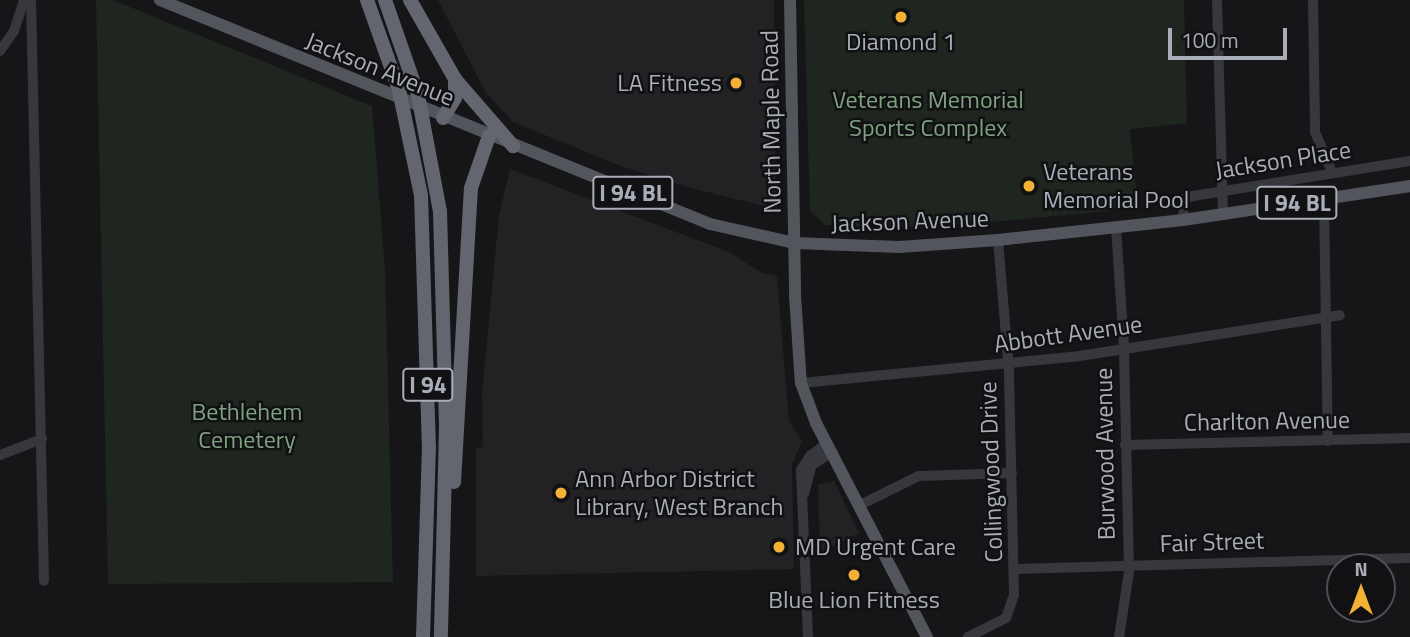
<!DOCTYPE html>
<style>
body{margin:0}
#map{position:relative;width:1410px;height:637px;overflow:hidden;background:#161618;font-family:"Titillium Web",sans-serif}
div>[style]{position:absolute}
.built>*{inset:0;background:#222225}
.green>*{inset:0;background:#1e261f}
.minor>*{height:10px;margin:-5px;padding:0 5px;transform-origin:5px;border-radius:5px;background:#37383d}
.major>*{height:12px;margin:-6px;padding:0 6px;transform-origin:6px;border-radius:6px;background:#53555c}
.highway>*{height:14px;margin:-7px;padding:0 7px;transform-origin:7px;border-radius:7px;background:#63666e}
.dots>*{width:19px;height:19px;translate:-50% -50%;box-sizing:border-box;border:4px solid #111113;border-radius:50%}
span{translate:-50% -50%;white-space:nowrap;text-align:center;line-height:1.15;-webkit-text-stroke:5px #111113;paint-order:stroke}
.shield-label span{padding:2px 5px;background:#111113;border:2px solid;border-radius:5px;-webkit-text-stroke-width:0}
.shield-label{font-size:23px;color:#a8adb8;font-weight:700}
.poi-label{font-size:24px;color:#a8adb8}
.right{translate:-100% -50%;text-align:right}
.left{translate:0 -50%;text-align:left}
.street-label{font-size:24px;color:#a8adb8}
.park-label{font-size:24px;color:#7fa381}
.north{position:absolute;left:1326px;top:553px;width:70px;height:70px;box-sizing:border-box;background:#111113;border:2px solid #4d4f55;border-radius:50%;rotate:0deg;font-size:19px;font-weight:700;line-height:28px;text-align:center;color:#a8adb8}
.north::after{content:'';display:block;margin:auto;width:24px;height:32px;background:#f2b134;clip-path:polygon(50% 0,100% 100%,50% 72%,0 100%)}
.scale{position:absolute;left:1168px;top:28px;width:119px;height:32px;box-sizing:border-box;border:4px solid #a8adb8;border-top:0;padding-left:9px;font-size:21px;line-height:24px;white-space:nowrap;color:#a8adb8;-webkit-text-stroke:5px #111113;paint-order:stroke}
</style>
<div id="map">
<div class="built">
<div style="clip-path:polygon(438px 0,774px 0,776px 196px,764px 206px,687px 187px,621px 166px,513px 122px,486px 93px)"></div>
<div style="clip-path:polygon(510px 169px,729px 252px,762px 273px,777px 276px,789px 421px,802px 441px,792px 464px,794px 569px,476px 576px,476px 448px,483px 447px,482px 393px,499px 215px)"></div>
<div style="clip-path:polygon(834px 481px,859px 533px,820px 553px,818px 484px)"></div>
</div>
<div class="green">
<div style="clip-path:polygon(96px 0,113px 0,372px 106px,385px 269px,393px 582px,108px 584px)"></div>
<div style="clip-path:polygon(804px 0,1184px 0,1187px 123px,1130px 129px,1138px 208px,930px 228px,825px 225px,810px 211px)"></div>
</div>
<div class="minor">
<div style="left:31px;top:0;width:581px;rotate:88.72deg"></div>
<div style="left:1217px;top:0;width:215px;rotate:88.4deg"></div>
<div style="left:1313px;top:0;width:132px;rotate:89.1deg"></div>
<div style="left:1315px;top:132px;width:43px;rotate:67deg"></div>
<div style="left:0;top:51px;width:24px;rotate:-55deg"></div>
<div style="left:14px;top:31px;width:33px;rotate:-72deg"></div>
<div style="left:1324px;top:199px;width:242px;rotate:89.1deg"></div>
<div style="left:1183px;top:220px;width:21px;rotate:-87deg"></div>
<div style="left:1184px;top:199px;width:9px;rotate:-18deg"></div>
<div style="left:1193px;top:196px;width:220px;rotate:-9.2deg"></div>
<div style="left:1116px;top:227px;width:122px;rotate:86.2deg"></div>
<div style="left:1124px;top:349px;width:223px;rotate:88.7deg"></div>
<div style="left:1129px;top:572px;width:66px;rotate:98.7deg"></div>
<div style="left:801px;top:383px;width:273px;rotate:-5.5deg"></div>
<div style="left:1073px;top:357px;width:270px;rotate:-8.9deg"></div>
<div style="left:1125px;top:445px;width:285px;rotate:-1.4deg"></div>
<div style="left:0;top:455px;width:45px;rotate:-20.9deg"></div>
<div style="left:804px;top:494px;width:30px;rotate:-75deg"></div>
<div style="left:812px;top:465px;width:24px;rotate:-33deg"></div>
<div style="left:860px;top:505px;width:66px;rotate:-26.2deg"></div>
<div style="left:919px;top:476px;width:93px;rotate:-1.8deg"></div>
<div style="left:1015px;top:569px;width:395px;rotate:-1.6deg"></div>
<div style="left:808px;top:637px;width:167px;rotate:-92.4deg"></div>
<div style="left:801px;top:470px;width:17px;rotate:-57deg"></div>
<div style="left:810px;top:456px;width:21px;rotate:-37deg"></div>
<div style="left:968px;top:637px;width:42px;rotate:-26.6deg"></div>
<div style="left:1006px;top:618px;width:24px;rotate:-71deg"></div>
<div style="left:1014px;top:595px;width:224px;rotate:-91.3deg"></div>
<div style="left:1009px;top:371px;width:131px;rotate:-94.8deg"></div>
</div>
<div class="major">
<div style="left:160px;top:0;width:594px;rotate:22.16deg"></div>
<div style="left:710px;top:224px;width:86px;rotate:12.7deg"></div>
<div style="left:794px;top:243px;width:105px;rotate:2.2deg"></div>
<div style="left:899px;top:247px;width:99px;rotate:-4deg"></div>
<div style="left:998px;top:240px;width:186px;rotate:-6.2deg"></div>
<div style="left:1183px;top:220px;width:230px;rotate:-8.5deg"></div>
<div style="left:790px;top:0;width:296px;rotate:89deg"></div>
<div style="left:795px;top:296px;width:87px;rotate:86.1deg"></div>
<div style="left:801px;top:383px;width:43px;rotate:69.4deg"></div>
<div style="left:816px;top:423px;width:241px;rotate:62.6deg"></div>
</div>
<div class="highway">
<div style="left:367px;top:0;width:96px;rotate:70.4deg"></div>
<div style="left:399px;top:90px;width:107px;rotate:78.2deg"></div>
<div style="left:421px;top:195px;width:251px;rotate:88.2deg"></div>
<div style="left:429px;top:446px;width:191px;rotate:91.8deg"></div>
<div style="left:385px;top:0;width:101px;rotate:70.8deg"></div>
<div style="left:418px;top:95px;width:118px;rotate:79.3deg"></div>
<div style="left:440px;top:211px;width:216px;rotate:88.4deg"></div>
<div style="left:446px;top:427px;width:210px;rotate:91.4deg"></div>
<div style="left:410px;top:0;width:91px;rotate:60.3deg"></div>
<div style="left:455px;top:79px;width:89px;rotate:49.1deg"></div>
<div style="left:443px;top:118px;width:23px;rotate:-59deg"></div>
<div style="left:455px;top:98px;width:19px;rotate:-90deg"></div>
<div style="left:454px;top:482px;width:294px;rotate:-86.7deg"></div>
<div style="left:471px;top:188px;width:55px;rotate:-70.9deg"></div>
</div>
<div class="dots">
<div style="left:901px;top:17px;background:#f2b134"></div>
<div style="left:736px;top:83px;background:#f2b134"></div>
<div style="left:1029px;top:186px;background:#f2b134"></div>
<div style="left:561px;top:493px;background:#f2b134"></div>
<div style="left:779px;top:547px;background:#f2b134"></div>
<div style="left:854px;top:575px;background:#f2b134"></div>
</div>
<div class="shield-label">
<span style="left:633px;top:193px">I 94 BL</span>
<span style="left:1297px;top:203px">I 94 BL</span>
<span style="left:428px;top:385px">I 94</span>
</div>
<div class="poi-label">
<span style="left:901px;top:42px">Diamond 1</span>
<span class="right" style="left:722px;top:83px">LA Fitness</span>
<span class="left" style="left:1043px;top:186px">Veterans<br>Memorial Pool</span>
<span class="left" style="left:575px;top:493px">Ann Arbor District<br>Library, West Branch</span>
<span class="left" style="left:795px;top:547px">MD Urgent Care</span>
<span style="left:854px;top:600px">Blue Lion Fitness</span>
</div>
<div class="street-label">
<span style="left:380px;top:69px;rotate:22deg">Jackson Avenue</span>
<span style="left:771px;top:122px;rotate:-91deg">North Maple Road</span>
<span style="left:1283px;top:160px;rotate:-9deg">Jackson Place</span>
<span style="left:910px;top:221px;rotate:-2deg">Jackson Avenue</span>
<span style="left:1068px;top:334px;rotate:-8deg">Abbott Avenue</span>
<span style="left:1267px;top:421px;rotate:-1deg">Charlton Avenue</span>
<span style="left:1105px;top:454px;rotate:-91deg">Burwood Avenue</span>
<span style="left:991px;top:472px;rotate:-92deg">Collingwood Drive</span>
<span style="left:1212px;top:542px;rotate:-2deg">Fair Street</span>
</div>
<div class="park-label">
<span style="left:928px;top:114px">Veterans Memorial<br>Sports Complex</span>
<span style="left:247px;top:426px">Bethlehem<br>Cemetery</span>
</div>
<div class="north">N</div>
<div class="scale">100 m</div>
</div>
